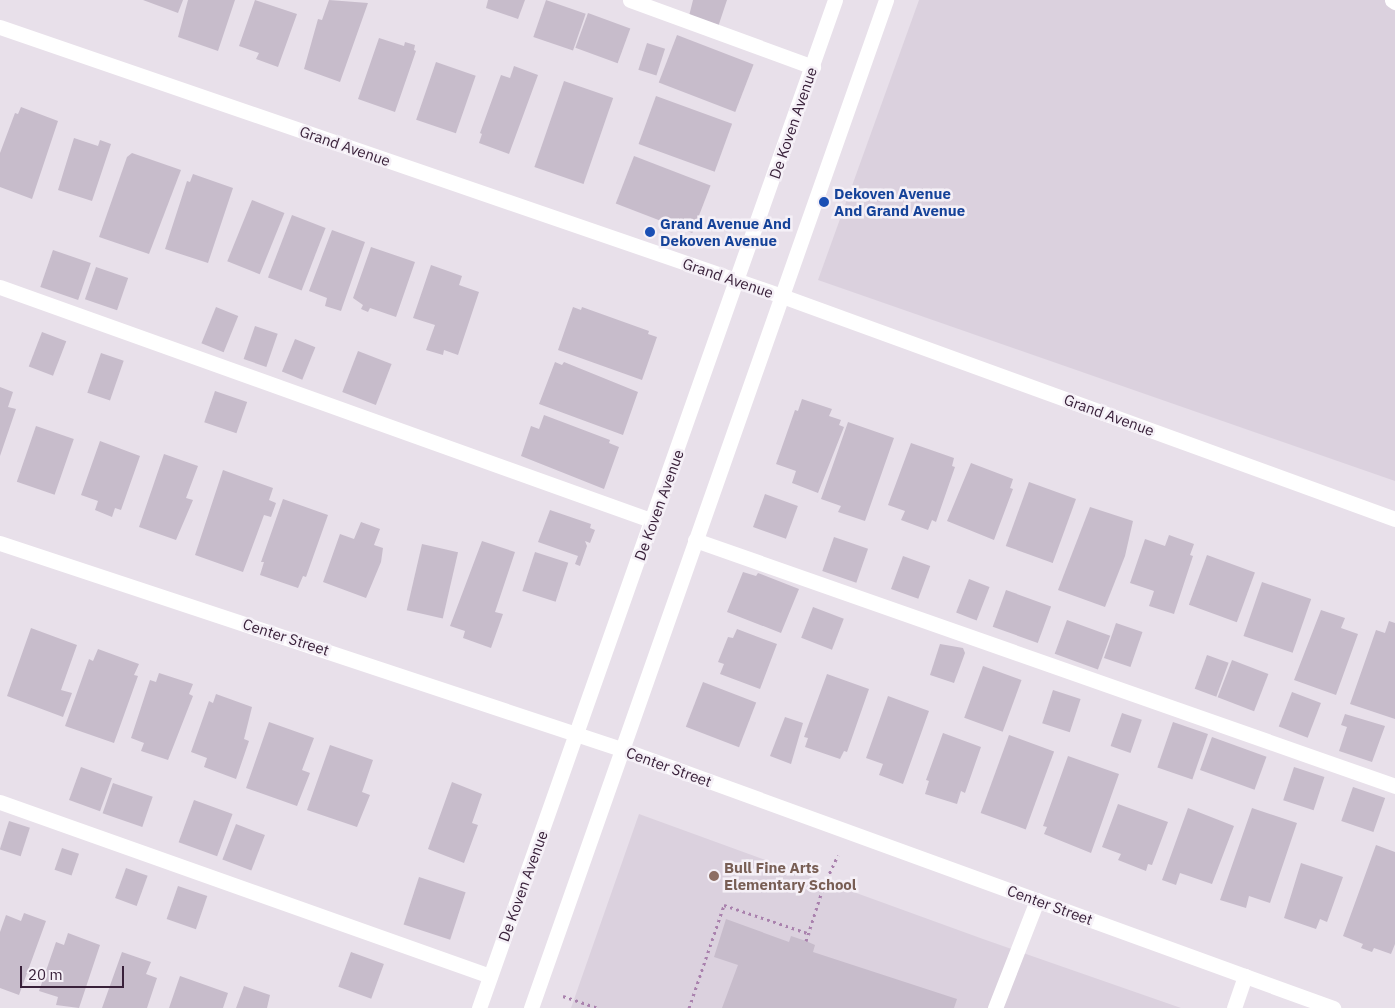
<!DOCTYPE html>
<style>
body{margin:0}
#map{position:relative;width:1395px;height:1008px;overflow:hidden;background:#e8e0ea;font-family:"IBM Plex Sans",sans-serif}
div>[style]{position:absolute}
.built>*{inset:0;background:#dbd1de}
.building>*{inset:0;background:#c7bccb;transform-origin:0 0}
.path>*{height:3px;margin-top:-1.5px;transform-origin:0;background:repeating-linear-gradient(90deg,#a981ad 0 2.5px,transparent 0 6.5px)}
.minor>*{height:15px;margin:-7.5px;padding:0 7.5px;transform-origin:7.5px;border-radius:7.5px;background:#fff}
.dots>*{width:14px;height:14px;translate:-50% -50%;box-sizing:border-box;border:2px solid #f5f0f7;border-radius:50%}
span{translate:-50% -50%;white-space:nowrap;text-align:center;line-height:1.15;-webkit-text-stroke:5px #f5f0f7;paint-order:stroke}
.street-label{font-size:15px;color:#39213a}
.transit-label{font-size:15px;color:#164399;font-weight:700}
.left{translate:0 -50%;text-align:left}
.education-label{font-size:15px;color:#785e54;font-weight:700}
.scale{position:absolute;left:20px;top:966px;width:104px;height:22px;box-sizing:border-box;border:2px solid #39213a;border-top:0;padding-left:6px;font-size:15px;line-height:18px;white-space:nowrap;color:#39213a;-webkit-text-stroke:4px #f5f0f7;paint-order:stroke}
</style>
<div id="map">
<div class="built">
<div style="clip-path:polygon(919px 0,1395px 0,1395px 481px,818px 280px)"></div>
<div style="clip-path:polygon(639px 814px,983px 939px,1181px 1008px,571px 1008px)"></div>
</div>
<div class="building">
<div style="clip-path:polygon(143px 0,183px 0,178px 13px)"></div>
<div style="clip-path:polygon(188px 0,235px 0,218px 51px,178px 37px)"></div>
<div style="clip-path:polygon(255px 0,297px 14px,278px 67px,256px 59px,259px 53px,239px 46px)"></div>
<div style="clip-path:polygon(329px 0,368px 3px,340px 82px,304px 69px,318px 19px,322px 20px)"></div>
<div style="clip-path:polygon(488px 0,525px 0,518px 19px,486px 8px)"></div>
<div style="left:546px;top:0;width:42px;height:39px;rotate:19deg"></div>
<div style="clip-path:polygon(693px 0,727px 0,718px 27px,689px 16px)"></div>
<div style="left:588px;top:13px;width:45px;height:37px;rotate:20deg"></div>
<div style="left:677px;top:35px;width:82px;height:51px;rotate:21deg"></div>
<div style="clip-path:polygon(379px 38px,404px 46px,405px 42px,415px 45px,414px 50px,416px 51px,395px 112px,358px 99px)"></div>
<div style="left:647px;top:43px;width:19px;height:28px;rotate:18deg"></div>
<div style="left:436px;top:62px;width:42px;height:61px;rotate:19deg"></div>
<div style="clip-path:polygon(514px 66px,538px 75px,509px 154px,479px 143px,482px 134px,480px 133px,501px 75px,510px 78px)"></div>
<div style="left:564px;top:81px;width:52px;height:91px;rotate:19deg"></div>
<div style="left:656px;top:96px;width:81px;height:51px;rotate:20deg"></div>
<div style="clip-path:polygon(21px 107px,58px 121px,32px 199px,0 187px,0 153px,15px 113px,18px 114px)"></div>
<div style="clip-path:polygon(74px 138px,98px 146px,100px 140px,111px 144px,92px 201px,58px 190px)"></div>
<div style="clip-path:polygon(132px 153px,181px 170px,149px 254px,99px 237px,127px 157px)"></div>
<div style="left:634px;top:156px;width:82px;height:51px;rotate:21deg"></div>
<div style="clip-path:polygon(193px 174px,233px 188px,208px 263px,165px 249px,187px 181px,190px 182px)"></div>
<div style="left:252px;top:200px;width:35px;height:66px;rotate:22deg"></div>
<div style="left:292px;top:215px;width:36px;height:67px;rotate:21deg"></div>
<div style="clip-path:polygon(332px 230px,365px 242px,341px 311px,325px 306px,327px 298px,309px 291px)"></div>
<div style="clip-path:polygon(371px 247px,415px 262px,396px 317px,370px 308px,368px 312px,361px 309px,363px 305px,353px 298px)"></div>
<div style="left:53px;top:250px;width:40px;height:39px;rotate:19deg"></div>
<div style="clip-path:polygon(431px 265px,462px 276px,459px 285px,479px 292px,458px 355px,444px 350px,443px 355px,426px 350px,435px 325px,413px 318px)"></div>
<div style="left:96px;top:267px;width:34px;height:34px;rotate:19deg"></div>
<div style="left:216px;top:307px;width:24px;height:39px;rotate:22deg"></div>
<div style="clip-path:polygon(573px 307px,581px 310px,582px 307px,649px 331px,648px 334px,657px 337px,642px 380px,558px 350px)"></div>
<div style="left:255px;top:326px;width:24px;height:35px;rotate:19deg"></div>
<div style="left:42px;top:332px;width:26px;height:37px;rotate:21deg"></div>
<div style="left:295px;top:339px;width:22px;height:35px;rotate:22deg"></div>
<div style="left:358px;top:351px;width:36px;height:44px;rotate:21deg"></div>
<div style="left:101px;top:353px;width:24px;height:42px;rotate:19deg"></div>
<div style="clip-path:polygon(555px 362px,562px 365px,564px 362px,638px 392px,623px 435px,539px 404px)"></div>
<div style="clip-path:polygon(0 387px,13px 392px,8px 407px,16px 409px,0 456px)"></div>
<div style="left:215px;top:391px;width:34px;height:33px;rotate:19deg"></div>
<div style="clip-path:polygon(802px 399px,832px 409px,829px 416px,841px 420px,839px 425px,844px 427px,818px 493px,792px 483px,796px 471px,776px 464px,795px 410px,798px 411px)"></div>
<div style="clip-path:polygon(544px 415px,610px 440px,609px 443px,619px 447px,604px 489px,521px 456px,531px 426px,539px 429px)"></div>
<div style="clip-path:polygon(848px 422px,894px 438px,865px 521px,838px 512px,841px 506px,821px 499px)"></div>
<div style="left:36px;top:426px;width:40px;height:59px;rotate:19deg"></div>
<div style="clip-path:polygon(100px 441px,140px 456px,121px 510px,115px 508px,112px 517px,95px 510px,98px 501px,81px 495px)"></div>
<div style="clip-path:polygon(911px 443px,954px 458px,952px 466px,955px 467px,936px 522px,932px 520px,928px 530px,901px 520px,905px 511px,888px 505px)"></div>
<div style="clip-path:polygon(164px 454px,198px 466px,186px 498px,193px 500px,176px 540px,139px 527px)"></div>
<div style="clip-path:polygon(971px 463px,1013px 479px,1010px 488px,1013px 489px,994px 540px,947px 521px)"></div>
<div style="clip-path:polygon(223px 470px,273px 488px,269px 500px,276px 503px,271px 517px,264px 515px,243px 572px,195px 555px)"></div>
<div style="left:1029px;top:482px;width:50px;height:68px;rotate:20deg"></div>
<div style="left:765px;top:494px;width:35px;height:35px;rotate:20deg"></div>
<div style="clip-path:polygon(283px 499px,328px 515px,306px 577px,303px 576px,298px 588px,260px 575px,264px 562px,261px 562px)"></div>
<div style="clip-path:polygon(1090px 507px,1133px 521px,1125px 556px,1105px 607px,1058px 590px)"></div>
<div style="clip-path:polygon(550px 510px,591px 524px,590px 528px,595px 530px,590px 543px,585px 541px,587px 546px,580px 566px,575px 564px,578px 556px,538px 542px)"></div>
<div style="clip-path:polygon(361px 522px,380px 529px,374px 545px,383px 548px,381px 562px,366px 598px,323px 582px,340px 534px,354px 539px)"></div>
<div style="clip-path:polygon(1169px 535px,1194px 544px,1190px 555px,1193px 556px,1174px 614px,1149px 606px,1154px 591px,1130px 583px,1145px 539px,1165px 546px)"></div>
<div style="left:834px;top:537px;width:36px;height:36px;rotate:19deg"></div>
<div style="clip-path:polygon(482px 541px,515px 552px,495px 612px,503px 614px,491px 648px,463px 638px,465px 631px,450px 626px)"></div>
<div style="left:422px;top:544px;width:37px;height:68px;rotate:13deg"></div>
<div style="left:535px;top:552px;width:35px;height:41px;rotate:18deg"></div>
<div style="left:1207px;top:555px;width:51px;height:53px;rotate:20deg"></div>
<div style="left:903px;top:556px;width:29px;height:35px;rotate:20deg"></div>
<div style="clip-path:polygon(743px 572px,756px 576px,758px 573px,799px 589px,781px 633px,727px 612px)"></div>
<div style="left:969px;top:579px;width:22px;height:36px;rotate:21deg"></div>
<div style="left:1262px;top:582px;width:52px;height:57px;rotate:19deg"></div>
<div style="left:1006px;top:590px;width:48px;height:39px;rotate:20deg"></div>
<div style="left:813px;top:607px;width:33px;height:33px;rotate:21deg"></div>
<div style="clip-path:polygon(1321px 610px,1345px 618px,1341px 628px,1358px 634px,1336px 695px,1294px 680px)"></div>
<div style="left:1067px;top:620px;width:46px;height:36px;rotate:20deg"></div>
<div style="clip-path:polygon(1389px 621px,1395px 623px,1395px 719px,1350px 704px,1376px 630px,1385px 633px)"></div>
<div style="left:1116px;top:623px;width:28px;height:37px;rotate:19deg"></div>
<div style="clip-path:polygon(31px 628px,77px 645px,61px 690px,72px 693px,63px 717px,7px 696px)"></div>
<div style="clip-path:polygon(737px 629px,777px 644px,760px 689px,720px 674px,724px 664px,718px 662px,728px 637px,733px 638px)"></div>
<div style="clip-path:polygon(940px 644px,963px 648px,965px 653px,954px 683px,930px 675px)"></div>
<div style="clip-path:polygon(98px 649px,139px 664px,134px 675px,138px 676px,114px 743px,65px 726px,89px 659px,93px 661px)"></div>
<div style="left:1207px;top:655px;width:23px;height:36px;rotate:20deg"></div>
<div style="left:1232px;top:660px;width:39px;height:40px;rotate:21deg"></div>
<div style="left:983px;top:666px;width:41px;height:55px;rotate:20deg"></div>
<div style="clip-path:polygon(159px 673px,193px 684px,189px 694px,193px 696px,168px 760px,141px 751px,144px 743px,131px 738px,150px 680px,156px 682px)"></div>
<div style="clip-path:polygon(827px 674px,869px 689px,847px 752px,844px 751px,840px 759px,805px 747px,808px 738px,804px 737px)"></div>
<div style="left:703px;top:682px;width:57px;height:48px;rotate:21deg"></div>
<div style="left:1053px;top:690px;width:29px;height:35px;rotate:18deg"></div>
<div style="left:1292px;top:692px;width:31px;height:37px;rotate:21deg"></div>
<div style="clip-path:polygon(216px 694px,252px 707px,244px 739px,249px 741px,236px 779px,204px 767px,207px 758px,191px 752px,209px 701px,213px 703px)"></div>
<div style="clip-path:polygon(888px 696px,929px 711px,903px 784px,879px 775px,883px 764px,866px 758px)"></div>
<div style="left:1122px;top:713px;width:21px;height:35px;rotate:19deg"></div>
<div style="clip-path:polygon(1345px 714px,1385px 726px,1372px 762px,1339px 751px,1347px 727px,1341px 725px)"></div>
<div style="clip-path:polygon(785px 717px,803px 723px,791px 764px,770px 756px)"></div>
<div style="clip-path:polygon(269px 722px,314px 738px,302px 770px,310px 773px,297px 806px,246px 788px)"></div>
<div style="left:1173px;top:722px;width:37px;height:48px;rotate:19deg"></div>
<div style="clip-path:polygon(943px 733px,981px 747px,965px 793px,961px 791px,957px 804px,925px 794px,929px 781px,926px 780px)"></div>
<div style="left:1009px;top:735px;width:48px;height:83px;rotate:20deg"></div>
<div style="left:1212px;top:737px;width:58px;height:35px;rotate:20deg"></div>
<div style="clip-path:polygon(330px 745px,373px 760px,362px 792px,370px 795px,357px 827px,307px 810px)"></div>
<div style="clip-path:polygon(1068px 756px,1119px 774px,1091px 853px,1044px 834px,1047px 827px,1043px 826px)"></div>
<div style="left:81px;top:767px;width:33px;height:35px;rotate:20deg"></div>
<div style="left:1294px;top:767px;width:32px;height:35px;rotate:18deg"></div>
<div style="clip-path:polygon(452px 782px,482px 794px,472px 823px,478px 825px,464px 863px,428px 849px)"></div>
<div style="left:113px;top:783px;width:42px;height:32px;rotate:19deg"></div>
<div style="left:1353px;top:787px;width:34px;height:36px;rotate:19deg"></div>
<div style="left:194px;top:800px;width:41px;height:45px;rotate:20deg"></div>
<div style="clip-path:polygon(1118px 804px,1168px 822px,1152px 865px,1148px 864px,1146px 871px,1118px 860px,1121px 854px,1102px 847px)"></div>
<div style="clip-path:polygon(1188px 808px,1234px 826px,1212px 884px,1180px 873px,1176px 885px,1162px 880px)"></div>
<div style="clip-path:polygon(1252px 808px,1297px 823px,1270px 903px,1249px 896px,1246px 908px,1220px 900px)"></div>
<div style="left:9px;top:821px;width:22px;height:30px;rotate:18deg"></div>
<div style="left:236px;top:824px;width:31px;height:38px;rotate:21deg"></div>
<div style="clip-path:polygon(1376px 845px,1395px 852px,1395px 944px,1391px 954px,1374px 948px,1372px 952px,1361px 948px,1363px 944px,1343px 936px)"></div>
<div style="left:62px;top:848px;width:18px;height:23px;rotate:19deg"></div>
<div style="clip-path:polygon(1301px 863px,1343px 877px,1327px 922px,1320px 919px,1316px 929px,1284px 918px)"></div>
<div style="left:126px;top:868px;width:23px;height:32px;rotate:20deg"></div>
<div style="left:419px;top:877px;width:49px;height:50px;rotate:18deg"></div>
<div style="left:178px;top:886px;width:31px;height:35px;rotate:19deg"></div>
<div style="clip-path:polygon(24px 913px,46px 921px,19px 995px,0 988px,0 932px,6px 915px,21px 921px)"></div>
<div style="clip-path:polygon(726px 919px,789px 942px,791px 936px,806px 941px,815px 945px,813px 952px,957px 999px,954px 1008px,722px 1008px,738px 965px,714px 957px)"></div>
<div style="clip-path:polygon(68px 933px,100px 945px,79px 1008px,56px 1005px,58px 997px,39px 991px,56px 942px,64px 945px)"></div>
<div style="clip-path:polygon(122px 952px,151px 962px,146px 974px,157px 978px,147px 1008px,102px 1008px)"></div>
<div style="left:351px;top:952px;width:35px;height:37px;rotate:20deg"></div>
<div style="clip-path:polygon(180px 976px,228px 993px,223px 1008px,169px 1008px)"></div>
<div style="clip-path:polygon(244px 986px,270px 995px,267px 1008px,236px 1008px)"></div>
</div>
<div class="path">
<div style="left:806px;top:941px;width:59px;rotate:-72.2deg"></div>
<div style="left:824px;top:885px;width:33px;rotate:-65deg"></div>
<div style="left:563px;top:996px;width:36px;rotate:19deg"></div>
<div style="left:689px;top:1008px;width:109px;rotate:-71.2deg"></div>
<div style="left:724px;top:905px;width:91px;rotate:18.6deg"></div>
</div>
<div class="minor">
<div style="left:630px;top:0;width:195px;rotate:20.1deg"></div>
<div style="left:1392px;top:0;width:4px;rotate:34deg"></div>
<div style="left:0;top:27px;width:827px;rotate:18.98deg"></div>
<div style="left:782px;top:296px;width:652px;rotate:19.99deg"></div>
<div style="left:0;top:287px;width:694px;rotate:19.71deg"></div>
<div style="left:695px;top:540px;width:742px;rotate:19.36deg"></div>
<div style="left:0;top:543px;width:654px;rotate:18.35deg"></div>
<div style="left:621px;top:749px;width:758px;rotate:19.99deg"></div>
<div style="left:0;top:802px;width:520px;rotate:19.55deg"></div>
<div style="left:479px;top:1008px;width:1069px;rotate:-70.55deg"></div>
<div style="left:531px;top:1008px;width:1069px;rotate:-70.6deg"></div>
<div style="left:995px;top:1008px;width:116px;rotate:-68.7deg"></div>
<div style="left:1234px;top:1008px;width:34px;rotate:-71deg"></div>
</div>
<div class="dots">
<div style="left:824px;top:202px;background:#1a4fb4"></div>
<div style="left:650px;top:232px;background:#1a4fb4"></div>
<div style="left:714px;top:876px;background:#8d6e63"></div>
</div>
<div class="street-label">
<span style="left:793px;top:123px;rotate:-71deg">De Koven Avenue</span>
<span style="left:345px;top:146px;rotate:19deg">Grand Avenue</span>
<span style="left:728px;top:278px;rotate:19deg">Grand Avenue</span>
<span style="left:1109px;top:415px;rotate:20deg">Grand Avenue</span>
<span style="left:659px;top:505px;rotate:-70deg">De Koven Avenue</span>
<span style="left:286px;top:637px;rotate:18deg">Center Street</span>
<span style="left:669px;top:767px;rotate:20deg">Center Street</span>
<span style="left:523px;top:886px;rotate:-70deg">De Koven Avenue</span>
<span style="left:1050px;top:905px;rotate:20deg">Center Street</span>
</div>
<div class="transit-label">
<span class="left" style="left:834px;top:202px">Dekoven Avenue<br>And Grand Avenue</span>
<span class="left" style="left:660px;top:232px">Grand Avenue And<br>Dekoven Avenue</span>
</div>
<div class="education-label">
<span class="left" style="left:724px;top:876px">Bull Fine Arts<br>Elementary School</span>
</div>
<div class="scale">20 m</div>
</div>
